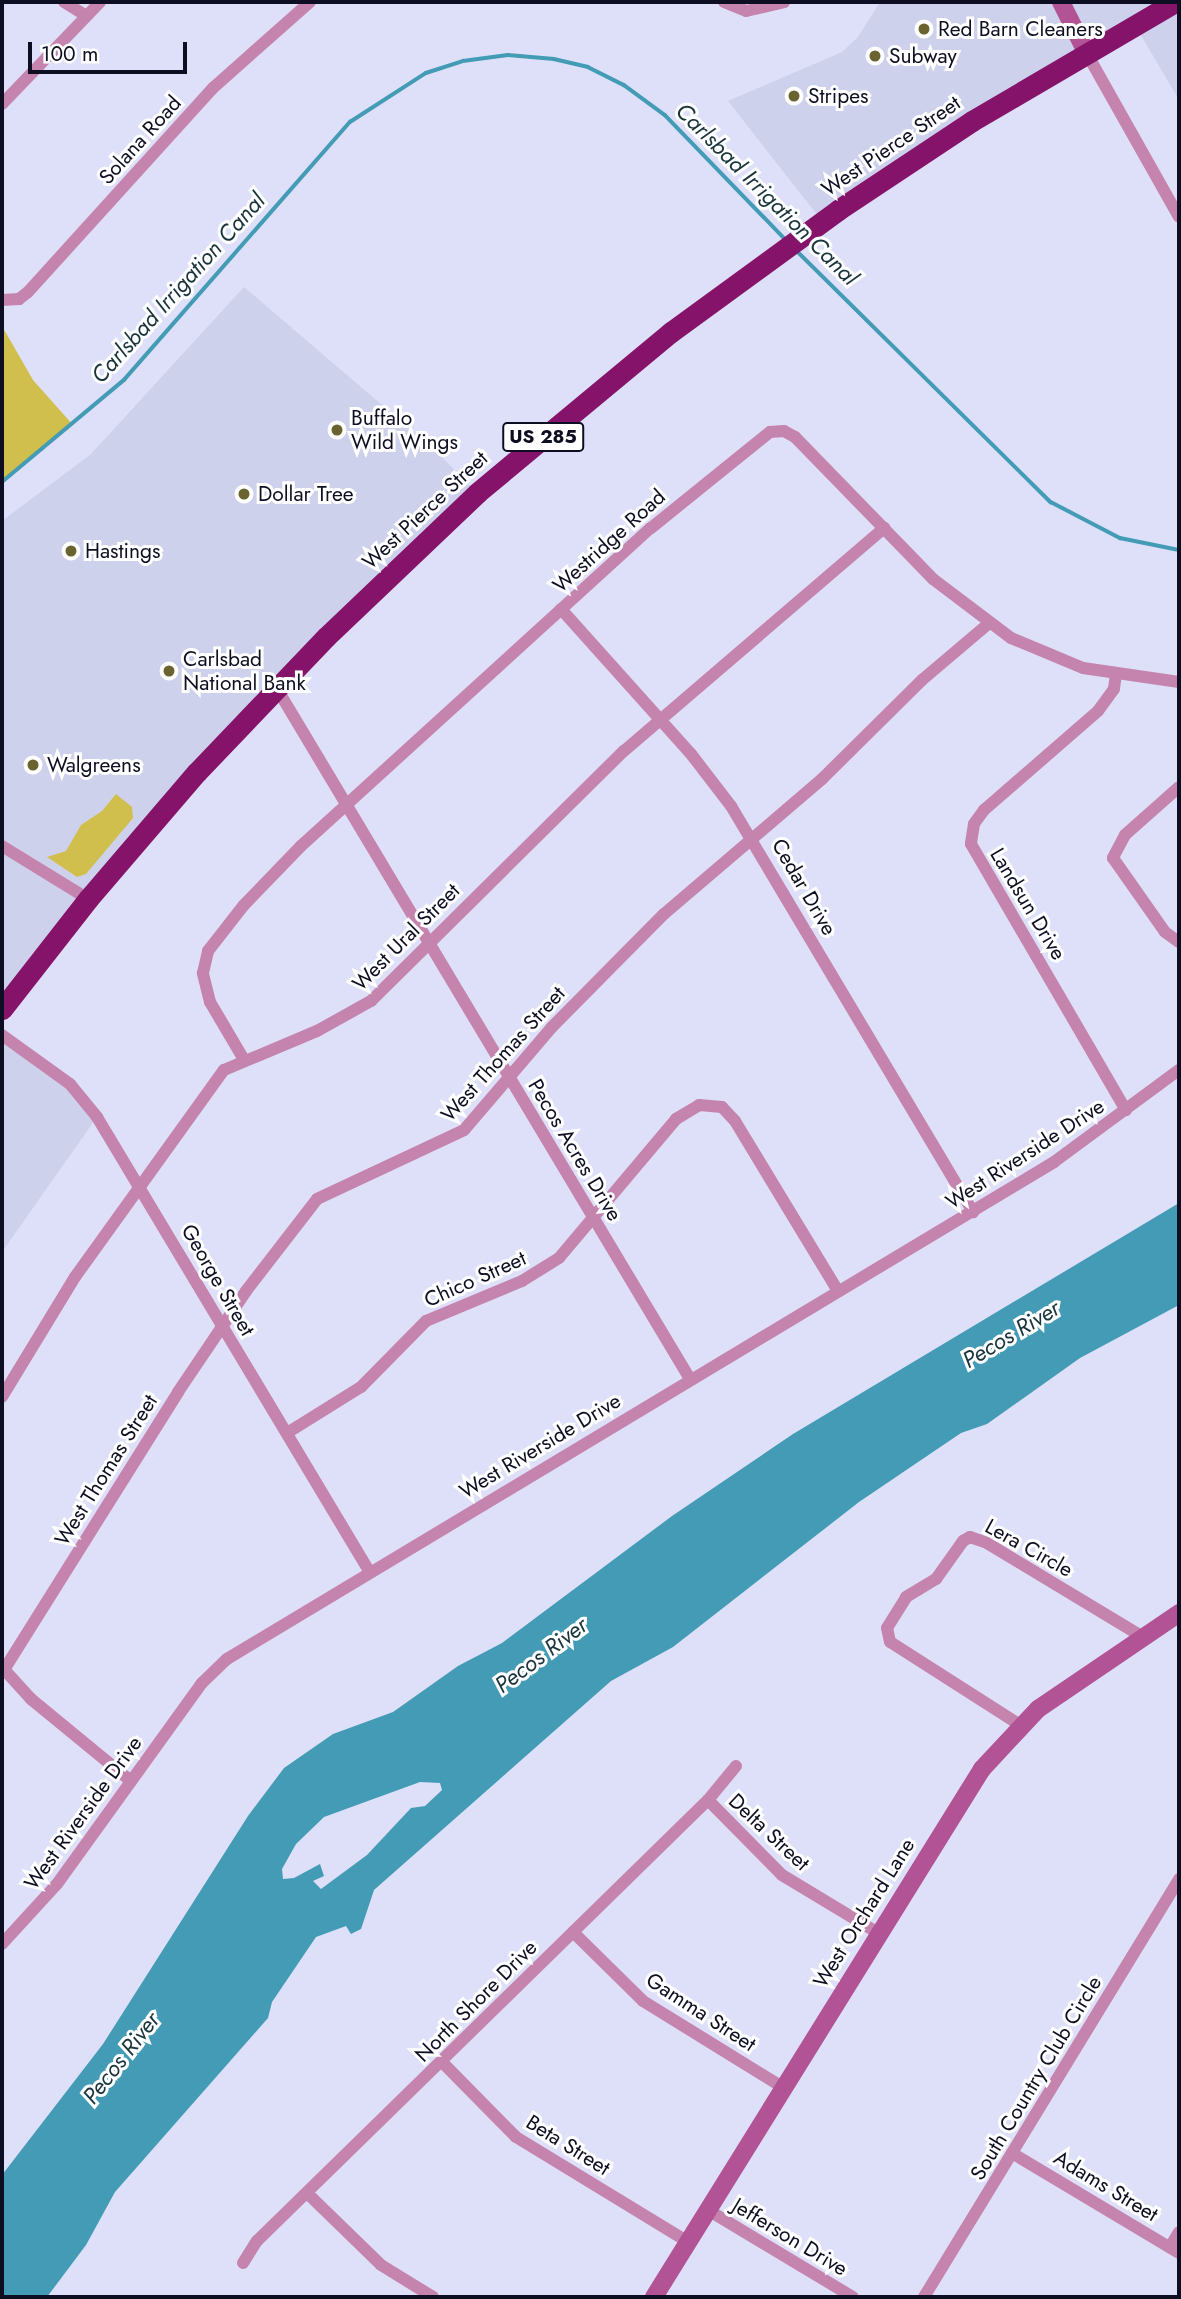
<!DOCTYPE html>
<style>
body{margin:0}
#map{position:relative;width:1181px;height:2299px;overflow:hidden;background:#dde0f8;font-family:Jost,sans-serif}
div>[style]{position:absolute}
.built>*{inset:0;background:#ced1ec}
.green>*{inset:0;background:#d0bf4d}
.water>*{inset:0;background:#439bb5}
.stream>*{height:3.5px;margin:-1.75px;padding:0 1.75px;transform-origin:1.75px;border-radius:1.75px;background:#439bb5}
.street>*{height:12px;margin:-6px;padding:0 6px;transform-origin:6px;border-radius:6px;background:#c584ae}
.secondary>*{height:18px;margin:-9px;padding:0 9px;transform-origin:9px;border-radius:9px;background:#b15394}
.highway>*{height:21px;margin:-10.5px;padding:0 10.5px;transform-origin:10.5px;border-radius:10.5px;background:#86136a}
.dots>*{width:19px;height:19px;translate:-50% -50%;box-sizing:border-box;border:4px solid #fff;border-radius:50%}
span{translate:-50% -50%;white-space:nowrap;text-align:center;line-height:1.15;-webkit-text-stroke:6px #fff;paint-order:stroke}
.shield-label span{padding:2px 5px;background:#fff;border:2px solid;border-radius:5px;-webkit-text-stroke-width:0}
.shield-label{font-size:19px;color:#0e0e22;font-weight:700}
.poi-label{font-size:21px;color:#0e0e22}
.left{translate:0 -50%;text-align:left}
.street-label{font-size:21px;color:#0e0e22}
.water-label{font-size:23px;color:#19343c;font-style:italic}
.frame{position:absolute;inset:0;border:4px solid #0e0e22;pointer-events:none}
.scale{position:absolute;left:28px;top:42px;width:159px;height:32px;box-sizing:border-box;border:4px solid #0e0e22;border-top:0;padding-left:9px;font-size:21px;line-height:24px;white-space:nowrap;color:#0e0e22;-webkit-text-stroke:5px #fff;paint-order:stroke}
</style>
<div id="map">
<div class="built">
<div style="clip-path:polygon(880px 2px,1179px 2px,1179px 100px,1135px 25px,822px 221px,728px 101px,842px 52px,858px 37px)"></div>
<div style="clip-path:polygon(244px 287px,437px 452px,477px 493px,326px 637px,2px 1009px,2px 521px,91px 454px)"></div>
<div style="clip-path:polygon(2px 1035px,60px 1076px,97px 1117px,2px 1252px)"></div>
</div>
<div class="green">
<div style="clip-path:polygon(2px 326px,33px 380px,73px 425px,2px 482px)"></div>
<div style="clip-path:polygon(116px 794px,132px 807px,133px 818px,86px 874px,77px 877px,47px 857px,66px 851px,81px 825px,102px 811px)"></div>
</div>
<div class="water">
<div style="clip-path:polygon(evenodd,1179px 1203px,1179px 1305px,1080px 1358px,987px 1424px,961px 1433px,859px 1502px,673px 1647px,611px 1681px,374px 1890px,361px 1929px,351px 1934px,346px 1926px,316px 1937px,272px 2002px,268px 2018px,115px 2192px,86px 2245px,47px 2297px,2px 2297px,2px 2175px,103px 2044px,248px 1816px,284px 1768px,333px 1734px,393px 1712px,458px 1666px,502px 1643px,672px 1516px,793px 1434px,1179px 1203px,420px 1782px,440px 1783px,442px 1790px,425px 1806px,411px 1808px,367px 1855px,321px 1889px,313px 1881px,324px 1876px,320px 1864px,294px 1878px,283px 1879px,282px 1869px,296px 1844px,324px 1817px,420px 1782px)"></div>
</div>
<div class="stream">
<div style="left:795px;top:249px;width:360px;rotate:44.7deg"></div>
<div style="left:1051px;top:502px;width:78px;rotate:27.6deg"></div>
<div style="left:1120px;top:538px;width:60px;rotate:11.5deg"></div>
<div style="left:2px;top:482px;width:159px;rotate:-39.9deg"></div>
<div style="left:124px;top:380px;width:343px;rotate:-48.8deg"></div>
<div style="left:350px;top:122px;width:90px;rotate:-32.8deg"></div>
<div style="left:426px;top:73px;width:39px;rotate:-18deg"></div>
<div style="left:463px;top:61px;width:45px;rotate:-7.6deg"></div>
<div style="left:508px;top:55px;width:46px;rotate:5deg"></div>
<div style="left:554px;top:59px;width:35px;rotate:13deg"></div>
<div style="left:588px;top:67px;width:40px;rotate:26.6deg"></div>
<div style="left:624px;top:85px;width:51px;rotate:36.2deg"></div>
<div style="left:665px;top:115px;width:173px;rotate:45.9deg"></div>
</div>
<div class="street">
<div style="left:64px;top:2px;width:26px;rotate:32deg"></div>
<div style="left:724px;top:2px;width:24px;rotate:22deg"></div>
<div style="left:746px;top:11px;width:39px;rotate:-13deg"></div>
<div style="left:1086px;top:52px;width:189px;rotate:60.6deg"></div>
<div style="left:2px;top:104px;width:141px;rotate:-46.1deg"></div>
<div style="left:2px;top:300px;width:17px;rotate:-3deg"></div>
<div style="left:19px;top:299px;width:11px;rotate:-38deg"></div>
<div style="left:28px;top:292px;width:275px;rotate:-47.8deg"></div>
<div style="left:213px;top:88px;width:130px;rotate:-41.6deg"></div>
<div style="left:561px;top:609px;width:195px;rotate:48.1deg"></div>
<div style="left:691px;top:754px;width:66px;rotate:52.4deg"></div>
<div style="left:731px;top:806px;width:473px;rotate:59.2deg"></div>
<div style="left:1116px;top:674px;width:15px;rotate:98deg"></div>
<div style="left:1114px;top:689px;width:27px;rotate:126deg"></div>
<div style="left:1098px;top:711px;width:151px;rotate:139deg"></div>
<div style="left:984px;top:810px;width:17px;rotate:126deg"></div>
<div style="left:974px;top:824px;width:20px;rotate:99deg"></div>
<div style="left:971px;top:844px;width:308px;rotate:59.8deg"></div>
<div style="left:276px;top:687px;width:806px;rotate:59.11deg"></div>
<div style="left:1179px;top:787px;width:72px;rotate:138.4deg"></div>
<div style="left:1125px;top:835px;width:26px;rotate:118deg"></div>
<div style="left:1113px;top:858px;width:90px;rotate:54.9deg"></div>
<div style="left:1165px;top:932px;width:17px;rotate:36deg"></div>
<div style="left:2px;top:846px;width:101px;rotate:31.6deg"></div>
<div style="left:2px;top:1035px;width:84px;rotate:35.8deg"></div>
<div style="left:70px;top:1084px;width:43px;rotate:50.7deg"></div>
<div style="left:97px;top:1117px;width:529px;rotate:59.07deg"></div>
<div style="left:243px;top:1058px;width:65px;rotate:-120.5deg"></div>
<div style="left:210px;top:1002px;width:30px;rotate:-104deg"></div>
<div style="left:203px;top:973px;width:23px;rotate:-77deg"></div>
<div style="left:208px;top:951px;width:58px;rotate:-52deg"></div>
<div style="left:244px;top:905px;width:82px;rotate:-46deg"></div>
<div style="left:301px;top:846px;width:473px;rotate:-42.3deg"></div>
<div style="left:651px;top:528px;width:153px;rotate:-38.9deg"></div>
<div style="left:770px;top:432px;width:14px;rotate:-4deg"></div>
<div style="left:784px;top:431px;width:13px;rotate:29deg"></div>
<div style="left:795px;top:437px;width:198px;rotate:45.8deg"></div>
<div style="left:933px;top:579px;width:98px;rotate:37.1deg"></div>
<div style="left:1011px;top:638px;width:78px;rotate:22.6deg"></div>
<div style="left:1083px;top:668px;width:97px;rotate:8.3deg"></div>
<div style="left:2px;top:1397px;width:140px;rotate:-58.7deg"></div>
<div style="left:75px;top:1277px;width:255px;rotate:-54.3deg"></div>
<div style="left:224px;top:1070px;width:101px;rotate:-22.8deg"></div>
<div style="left:317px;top:1031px;width:62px;rotate:-29.1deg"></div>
<div style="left:371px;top:1001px;width:356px;rotate:-44.7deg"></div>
<div style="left:624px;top:751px;width:343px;rotate:-40.6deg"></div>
<div style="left:287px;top:1433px;width:87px;rotate:-31.9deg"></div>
<div style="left:361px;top:1387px;width:93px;rotate:-45.4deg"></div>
<div style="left:426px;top:1321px;width:104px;rotate:-22.6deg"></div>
<div style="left:522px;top:1281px;width:44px;rotate:-31.9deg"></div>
<div style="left:559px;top:1258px;width:182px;rotate:-49.9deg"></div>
<div style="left:676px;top:1119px;width:27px;rotate:-31deg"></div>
<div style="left:699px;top:1105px;width:23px;rotate:5deg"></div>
<div style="left:722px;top:1107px;width:19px;rotate:47deg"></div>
<div style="left:735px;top:1121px;width:199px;rotate:58.8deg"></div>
<div style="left:2px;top:1667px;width:43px;rotate:47.8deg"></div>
<div style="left:31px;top:1699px;width:129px;rotate:39.4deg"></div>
<div style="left:2px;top:1673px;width:332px;rotate:-57.9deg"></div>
<div style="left:178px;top:1392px;width:122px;rotate:-56deg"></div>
<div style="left:246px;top:1291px;width:116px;rotate:-52.3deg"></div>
<div style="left:317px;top:1199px;width:162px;rotate:-25.1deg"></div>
<div style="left:464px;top:1130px;width:135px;rotate:-49.5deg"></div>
<div style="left:552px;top:1027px;width:159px;rotate:-45.3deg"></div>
<div style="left:664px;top:914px;width:208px;rotate:-40.5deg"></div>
<div style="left:822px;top:779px;width:141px;rotate:-44.7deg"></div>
<div style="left:922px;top:680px;width:87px;rotate:-40.3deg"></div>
<div style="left:1020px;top:1725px;width:154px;rotate:-147.4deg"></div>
<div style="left:890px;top:1642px;width:14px;rotate:-102deg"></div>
<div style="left:887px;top:1628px;width:36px;rotate:-58deg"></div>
<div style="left:906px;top:1597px;width:35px;rotate:-31deg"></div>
<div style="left:936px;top:1579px;width:47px;rotate:-54.6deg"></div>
<div style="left:963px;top:1541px;width:8px;rotate:-30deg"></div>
<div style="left:970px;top:1537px;width:18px;rotate:19deg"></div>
<div style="left:987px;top:1543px;width:182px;rotate:31.1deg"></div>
<div style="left:708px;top:1800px;width:105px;rotate:45.4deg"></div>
<div style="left:782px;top:1875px;width:112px;rotate:31.1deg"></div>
<div style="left:573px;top:1932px;width:98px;rotate:44.6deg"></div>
<div style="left:643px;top:2001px;width:166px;rotate:31.7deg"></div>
<div style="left:2px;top:1944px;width:81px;rotate:-47.5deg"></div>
<div style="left:57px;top:1884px;width:248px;rotate:-54.2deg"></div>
<div style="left:202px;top:1683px;width:35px;rotate:-44deg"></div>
<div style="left:227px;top:1659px;width:965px;rotate:-31deg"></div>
<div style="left:1054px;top:1162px;width:155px;rotate:-36.4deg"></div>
<div style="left:442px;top:2062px;width:105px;rotate:45.4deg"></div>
<div style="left:516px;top:2137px;width:202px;rotate:31.4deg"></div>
<div style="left:1012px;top:2153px;width:195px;rotate:30.9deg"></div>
<div style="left:307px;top:2193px;width:103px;rotate:44.2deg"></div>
<div style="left:381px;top:2265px;width:61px;rotate:31.6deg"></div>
<div style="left:708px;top:2210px;width:169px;rotate:31deg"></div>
<div style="left:1170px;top:2247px;width:17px;rotate:-59deg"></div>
<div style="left:243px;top:2263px;width:26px;rotate:-58deg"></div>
<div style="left:257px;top:2241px;width:631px;rotate:-44.36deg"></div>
<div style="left:708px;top:1800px;width:44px;rotate:-50.5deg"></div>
<div style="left:924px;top:2297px;width:490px;rotate:-58.6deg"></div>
</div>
<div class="secondary">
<div style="left:1061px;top:2px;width:56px;rotate:63.4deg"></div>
<div style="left:654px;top:2297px;width:622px;rotate:-58.15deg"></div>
<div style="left:982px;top:1769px;width:82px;rotate:-47deg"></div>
<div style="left:1038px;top:1709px;width:171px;rotate:-34.2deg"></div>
</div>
<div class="highway">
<div style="left:2px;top:1009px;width:140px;rotate:-52deg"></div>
<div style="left:88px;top:899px;width:167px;rotate:-49.4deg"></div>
<div style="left:197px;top:772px;width:187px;rotate:-46.3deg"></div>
<div style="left:326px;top:637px;width:209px;rotate:-43.6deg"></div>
<div style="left:477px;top:493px;width:252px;rotate:-39.7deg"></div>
<div style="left:671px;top:332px;width:207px;rotate:-36.1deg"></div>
<div style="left:838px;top:210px;width:161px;rotate:-33.6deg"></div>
<div style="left:972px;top:121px;width:235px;rotate:-30.4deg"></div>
</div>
<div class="dots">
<div style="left:924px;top:29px;background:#6a632f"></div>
<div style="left:875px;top:56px;background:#6a632f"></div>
<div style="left:794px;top:96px;background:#6a632f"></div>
<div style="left:337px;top:430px;background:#6a632f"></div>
<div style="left:244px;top:494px;background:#6a632f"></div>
<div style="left:71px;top:551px;background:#6a632f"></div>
<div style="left:169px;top:671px;background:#6a632f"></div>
<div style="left:33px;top:765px;background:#6a632f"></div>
</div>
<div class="shield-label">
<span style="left:543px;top:437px">US 285</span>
</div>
<div class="poi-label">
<span class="left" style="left:938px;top:29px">Red Barn Cleaners</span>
<span class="left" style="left:889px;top:56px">Subway</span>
<span class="left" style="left:808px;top:96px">Stripes</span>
<span class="left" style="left:351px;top:430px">Buffalo<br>Wild Wings</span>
<span class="left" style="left:258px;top:494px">Dollar Tree</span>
<span class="left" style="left:85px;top:551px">Hastings</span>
<span class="left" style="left:183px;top:671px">Carlsbad<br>National Bank</span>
<span class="left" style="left:47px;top:765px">Walgreens</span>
</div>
<div class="street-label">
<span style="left:140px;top:140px;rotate:-48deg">Solana Road</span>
<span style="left:891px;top:146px;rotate:-34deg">West Pierce Street</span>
<span style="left:425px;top:510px;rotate:-43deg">West Pierce Street</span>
<span style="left:609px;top:541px;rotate:-42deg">Westridge Road</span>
<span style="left:804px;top:887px;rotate:60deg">Cedar Drive</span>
<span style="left:1028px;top:904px;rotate:59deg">Landsun Drive</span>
<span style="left:406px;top:937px;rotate:-45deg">West Ural Street</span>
<span style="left:503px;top:1054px;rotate:-48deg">West Thomas Street</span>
<span style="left:575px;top:1150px;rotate:59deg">Pecos Acres Drive</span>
<span style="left:1025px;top:1154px;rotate:-33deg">West Riverside Drive</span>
<span style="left:475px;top:1279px;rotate:-24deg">Chico Street</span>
<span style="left:218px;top:1280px;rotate:60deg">George Street</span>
<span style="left:540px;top:1446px;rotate:-31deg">West Riverside Drive</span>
<span style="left:106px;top:1470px;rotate:-58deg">West Thomas Street</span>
<span style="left:1029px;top:1548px;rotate:29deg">Lera Circle</span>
<span style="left:83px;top:1813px;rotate:-54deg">West Riverside Drive</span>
<span style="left:769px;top:1832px;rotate:43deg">Delta Street</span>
<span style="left:864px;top:1913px;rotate:-58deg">West Orchard Lane</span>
<span style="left:476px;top:2001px;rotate:-45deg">North Shore Drive</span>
<span style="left:701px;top:2012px;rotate:33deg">Gamma Street</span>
<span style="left:1036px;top:2078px;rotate:-59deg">South Country Club Circle</span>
<span style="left:568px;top:2145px;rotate:32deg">Beta Street</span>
<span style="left:1106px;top:2186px;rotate:31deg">Adams Street</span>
<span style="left:790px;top:2237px;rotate:31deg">Jefferson Drive</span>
</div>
<div class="water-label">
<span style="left:767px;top:194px;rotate:45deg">Carlsbad Irrigation Canal</span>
<span style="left:178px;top:288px;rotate:-48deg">Carlsbad Irrigation Canal</span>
<span style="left:1011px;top:1334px;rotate:-31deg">Pecos River</span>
<span style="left:541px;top:1655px;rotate:-37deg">Pecos River</span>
<span style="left:121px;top:2058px;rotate:-52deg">Pecos River</span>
</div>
<div class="frame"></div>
<div class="scale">100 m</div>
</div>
